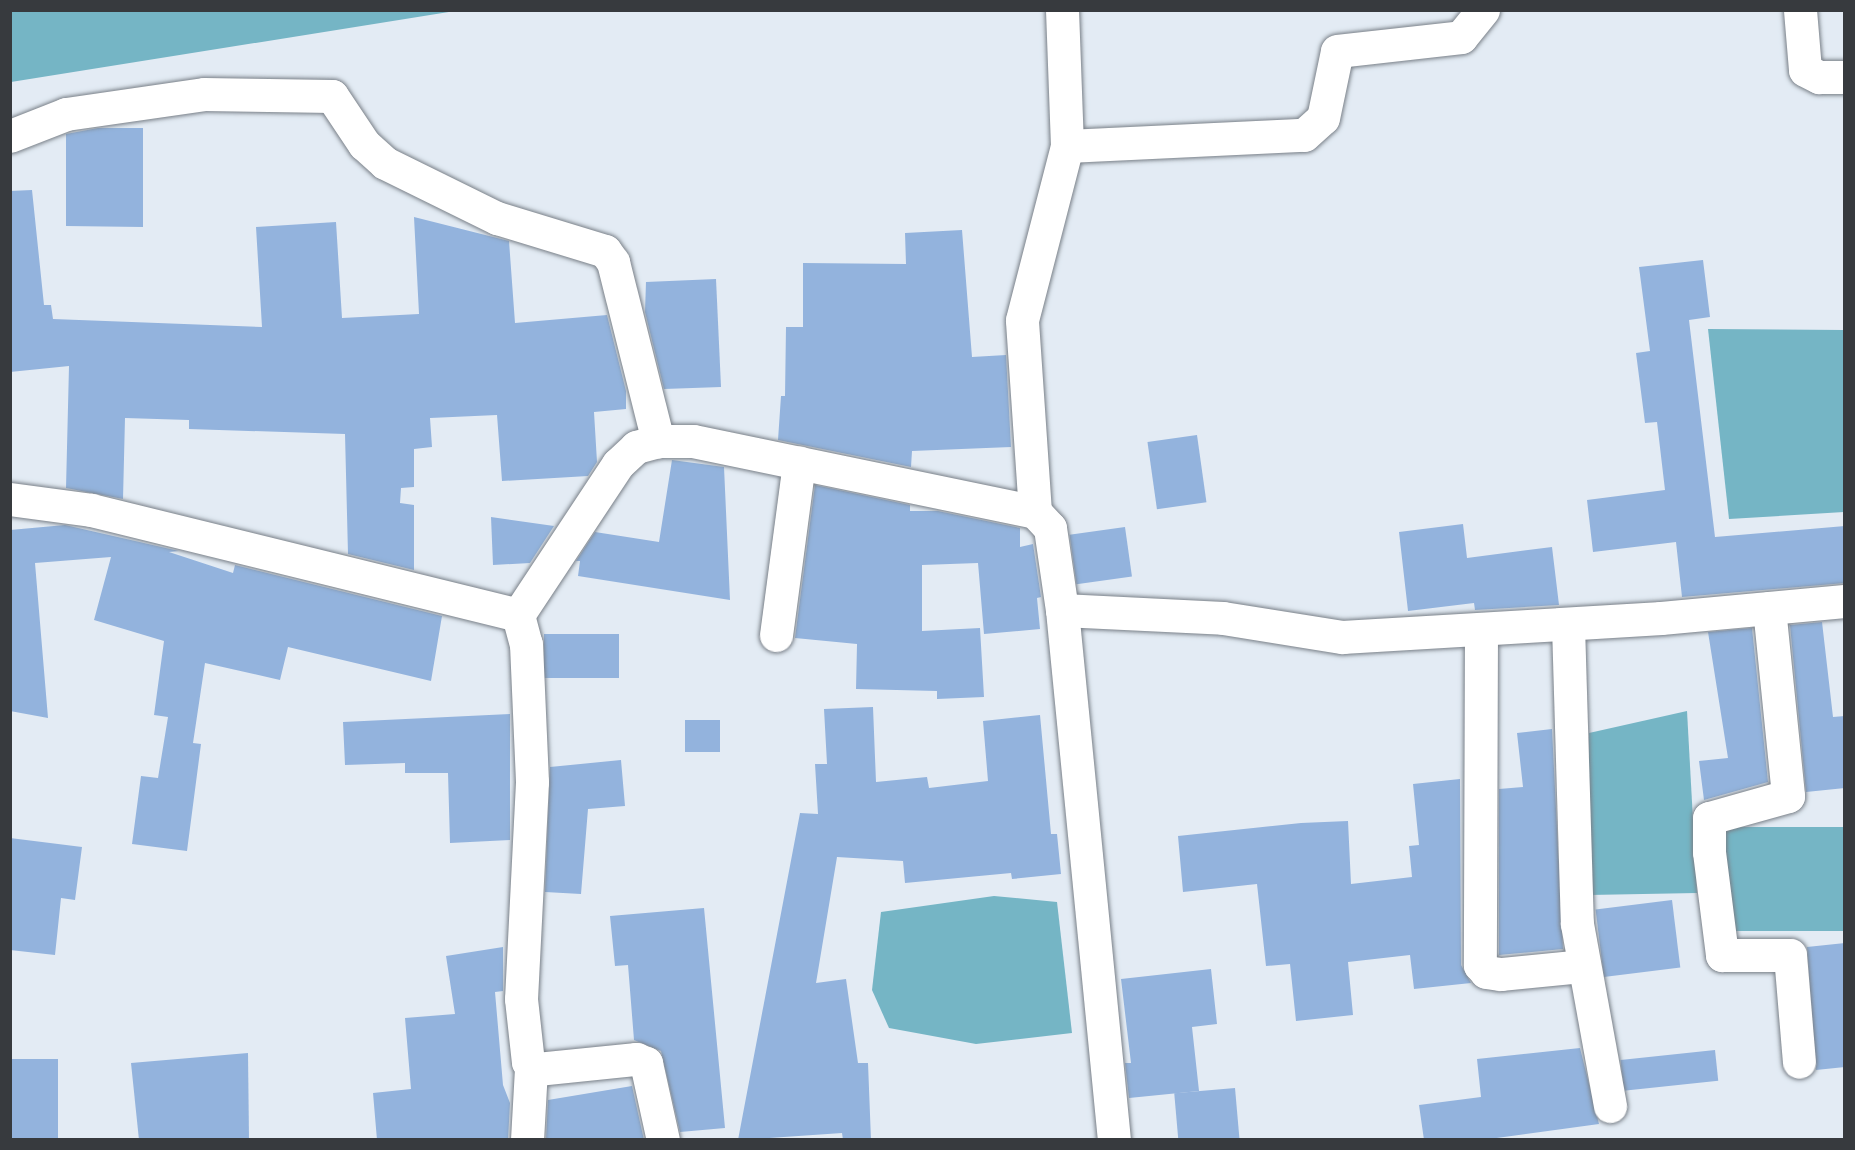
<!DOCTYPE html>
<style>
body{margin:0}
#map{position:relative;width:1855px;height:1150px;overflow:hidden;background:#e3ebf4;font-family:"Zilla Slab",serif}
div>[style]{position:absolute}
.water>*{inset:0;background:#75b5c5;transform-origin:0 0}
.building>*{inset:0;background:#93b3dd;transform-origin:0 0}
.roads{filter:drop-shadow(0 0 2px #798088) drop-shadow(0 0 2px #798088)}
.minor>*{height:33px;margin:-16.5px;padding:0 16.5px;transform-origin:16.5px;border-radius:16.5px;background:#fff}
span{translate:-50% -50%;white-space:nowrap;text-align:center;line-height:1.15;-webkit-text-stroke:4.5px #fff;paint-order:stroke}
.frame{position:absolute;inset:0;border:12px solid #373a3e;pointer-events:none}
</style>
<div id="map">
<div class="water">
<div style="clip-path:polygon(11px 10px,455px 10px,455px 11px,11px 82px)"></div>
<div style="clip-path:polygon(1708px 329px,1844px 330px,1844px 512px,1729px 519px)"></div>
<div style="clip-path:polygon(1687px 711px,1697px 893px,1589px 895px,1589px 733px)"></div>
<div style="left:1844px;top:827px;width:104px;height:128px;rotate:90deg"></div>
<div style="clip-path:polygon(994px 896px,1057px 902px,1072px 1033px,976px 1044px,889px 1028px,872px 990px,881px 912px)"></div>
</div>
<div class="building">
<div style="clip-path:polygon(98px 128px,143px 128px,143px 227px,66px 226px,66px 134px)"></div>
<div style="clip-path:polygon(32px 190px,44px 305px,51px 305px,53px 319px,262px 327px,256px 227px,336px 222px,342px 318px,419px 314px,414px 217px,509px 241px,515px 323px,607px 315px,626px 391px,626px 409px,594px 412px,597px 462px,588px 476px,502px 481px,497px 415px,430px 418px,432px 447px,414px 449px,414px 487px,401px 488px,400px 503px,414px 505px,414px 570px,348px 554px,345px 434px,189px 429px,189px 420px,125px 418px,123px 499px,66px 488px,69px 366px,10px 372px,10px 191px)"></div>
<div style="clip-path:polygon(962px 230px,972px 357px,1006px 355px,1011px 447px,912px 451px,911px 467px,778px 440px,781px 396px,785px 396px,786px 327px,803px 327px,803px 263px,906px 264px,905px 233px)"></div>
<div style="clip-path:polygon(1703px 260px,1710px 317px,1689px 320px,1715px 537px,1845px 526px,1845px 583px,1682px 597px,1676px 542px,1593px 552px,1587px 500px,1665px 490px,1657px 422px,1645px 423px,1636px 353px,1650px 351px,1639px 267px)"></div>
<div style="clip-path:polygon(716px 279px,721px 387px,664px 389px,645px 312px,646px 282px)"></div>
<div style="left:1197px;top:435px;width:68px;height:50px;rotate:82deg"></div>
<div style="clip-path:polygon(672px 460px,724px 467px,730px 600px,578px 576px,580px 561px,576px 561px,595px 532px,659px 542px)"></div>
<div style="clip-path:polygon(815px 485px,910px 505px,910px 511px,938px 511px,1020px 528px,1020px 547px,1033px 544px,1041px 597px,1037px 598px,1040px 629px,984px 634px,978px 563px,922px 565px,922px 631px,980px 628px,984px 697px,937px 699px,937px 691px,856px 689px,857px 644px,795px 638px)"></div>
<div style="clip-path:polygon(491px 517px,554px 526px,530px 563px,493px 565px)"></div>
<div style="clip-path:polygon(1463px 524px,1467px 558px,1552px 547px,1559px 605px,1475px 610px,1474px 603px,1408px 611px,1399px 532px)"></div>
<div style="clip-path:polygon(65px 525px,179px 551px,169px 552px,233px 573px,235px 565px,442px 616px,431px 681px,288px 647px,280px 680px,205px 663px,193px 743px,201px 744px,187px 851px,132px 844px,141px 776px,158px 778px,168px 717px,154px 715px,164px 641px,94px 620px,111px 557px,35px 563px,48px 718px,10px 711px,10px 530px)"></div>
<div style="left:1125px;top:527px;width:50px;height:56px;rotate:82deg"></div>
<div style="clip-path:polygon(1822px 622px,1833px 717px,1845px 716px,1845px 788px,1806px 792px,1790px 625px)"></div>
<div style="clip-path:polygon(1752px 628px,1768px 782px,1704px 800px,1699px 761px,1728px 758px,1708px 632px)"></div>
<div style="left:544px;top:634px;width:75px;height:44px"></div>
<div style="clip-path:polygon(873px 707px,876px 782px,927px 777px,929px 788px,988px 781px,983px 721px,1040px 715px,1051px 834px,1057px 834px,1061px 874px,1012px 879px,1011px 873px,905px 883px,903px 861px,837px 857px,816px 983px,846px 979px,858px 1063px,868px 1063px,871px 1140px,843px 1140px,842px 1133px,738px 1140px,800px 813px,818px 814px,815px 764px,827px 764px,824px 709px)"></div>
<div style="clip-path:polygon(510px 714px,510px 840px,450px 843px,448px 773px,405px 773px,405px 763px,345px 765px,343px 722px)"></div>
<div style="left:720px;top:720px;width:32px;height:35px;rotate:90deg"></div>
<div style="clip-path:polygon(1552px 729px,1563px 949px,1499px 955px,1499px 789px,1523px 787px,1517px 733px)"></div>
<div style="clip-path:polygon(621px 760px,625px 806px,588px 809px,581px 894px,545px 892px,550px 767px)"></div>
<div style="clip-path:polygon(1460px 779px,1461px 965px,1471px 983px,1414px 989px,1410px 955px,1348px 962px,1353px 1015px,1296px 1021px,1290px 964px,1266px 966px,1257px 884px,1183px 892px,1178px 836px,1301px 823px,1348px 821px,1351px 884px,1412px 877px,1409px 846px,1419px 845px,1413px 784px)"></div>
<div style="clip-path:polygon(10px 838px,82px 847px,75px 900px,61px 898px,55px 955px,10px 950px)"></div>
<div style="left:1672px;top:900px;width:68px;height:77px;rotate:83deg"></div>
<div style="clip-path:polygon(704px 908px,725px 1128px,680px 1132px,661px 1051px,634px 1040px,628px 965px,615px 966px,610px 916px)"></div>
<div style="clip-path:polygon(1845px 943px,1845px 1067px,1816px 1070px,1807px 947px)"></div>
<div style="clip-path:polygon(503px 947px,503px 991px,495px 992px,503px 1085px,510px 1103px,508px 1140px,377px 1140px,373px 1093px,411px 1089px,405px 1018px,455px 1014px,446px 956px)"></div>
<div style="clip-path:polygon(1211px 969px,1217px 1024px,1192px 1027px,1199px 1091px,1129px 1098px,1125px 1063px,1131px 1063px,1121px 979px)"></div>
<div style="clip-path:polygon(1580px 1048px,1599px 1124px,1482px 1140px,1424px 1140px,1419px 1105px,1481px 1097px,1477px 1059px)"></div>
<div style="left:1715px;top:1050px;width:31px;height:95px;rotate:84deg"></div>
<div style="clip-path:polygon(248px 1053px,249px 1140px,139px 1140px,131px 1063px)"></div>
<div style="left:10px;top:1059px;width:48px;height:81px"></div>
<div style="clip-path:polygon(632px 1086px,644px 1140px,546px 1140px,548px 1100px)"></div>
<div style="left:1235px;top:1088px;width:52px;height:61px;rotate:85deg"></div>
</div>
<div class="roads">
<div class="minor">
<div style="left:1800px;top:10px;width:60px;rotate:85.2deg"></div>
<div style="left:1805px;top:70px;width:16px;rotate:27deg"></div>
<div style="left:1819px;top:77px;width:25px"></div>
<div style="left:10px;top:136px;width:60px;rotate:-21.4deg"></div>
<div style="left:66px;top:114px;width:139px;rotate:-8.2deg"></div>
<div style="left:204px;top:94px;width:128px;rotate:0.9deg"></div>
<div style="left:332px;top:96px;width:58px;rotate:56.3deg"></div>
<div style="left:364px;top:144px;width:28px;rotate:42deg"></div>
<div style="left:385px;top:163px;width:125px;rotate:26.2deg"></div>
<div style="left:497px;top:218px;width:113px;rotate:17deg"></div>
<div style="left:605px;top:251px;width:14px;rotate:54deg"></div>
<div style="left:613px;top:262px;width:185px;rotate:75.9deg"></div>
<div style="left:1067px;top:146px;width:237px;rotate:-2.7deg"></div>
<div style="left:1304px;top:135px;width:25px;rotate:-42deg"></div>
<div style="left:1323px;top:118px;width:68px;rotate:-78.2deg"></div>
<div style="left:1337px;top:51px;width:125px;rotate:-6.4deg"></div>
<div style="left:1461px;top:37px;width:35px;rotate:-51deg"></div>
<div style="left:10px;top:499px;width:82px;rotate:7.7deg"></div>
<div style="left:91px;top:510px;width:440px;rotate:13.8deg"></div>
<div style="left:518px;top:615px;width:181px;rotate:-56.5deg"></div>
<div style="left:618px;top:464px;width:25px;rotate:-43deg"></div>
<div style="left:636px;top:447px;width:23px;rotate:-15deg"></div>
<div style="left:658px;top:441px;width:35px"></div>
<div style="left:693px;top:441px;width:349px;rotate:11.7deg"></div>
<div style="left:1035px;top:512px;width:22px;rotate:47deg"></div>
<div style="left:1050px;top:528px;width:83px;rotate:81.7deg"></div>
<div style="left:1062px;top:610px;width:533px;rotate:84.4deg"></div>
<div style="left:1035px;top:512px;width:192px;rotate:-93.9deg"></div>
<div style="left:1022px;top:320px;width:180px;rotate:-75.5deg"></div>
<div style="left:1067px;top:146px;width:136px;rotate:-92.1deg"></div>
<div style="left:1769px;top:608px;width:189px;rotate:84.2deg"></div>
<div style="left:1788px;top:796px;width:82px;rotate:164.4deg"></div>
<div style="left:1709px;top:818px;width:34px;rotate:90deg"></div>
<div style="left:1709px;top:852px;width:104px;rotate:82.8deg"></div>
<div style="left:1722px;top:955px;width:68px"></div>
<div style="left:1790px;top:955px;width:107px;rotate:85.2deg"></div>
<div style="left:1062px;top:610px;width:161px;rotate:2.8deg"></div>
<div style="left:1223px;top:618px;width:121px;rotate:9.1deg"></div>
<div style="left:1342px;top:637px;width:320px;rotate:-3.4deg"></div>
<div style="left:1661px;top:618px;width:184px;rotate:-5.3deg"></div>
<div style="left:518px;top:615px;width:30px;rotate:75deg"></div>
<div style="left:526px;top:644px;width:138px;rotate:87.5deg"></div>
<div style="left:532px;top:782px;width:217px;rotate:92.9deg"></div>
<div style="left:521px;top:999px;width:63px;rotate:83.7deg"></div>
<div style="left:528px;top:1062px;width:11px;rotate:38deg"></div>
<div style="left:537px;top:1069px;width:100px;rotate:-5.8deg"></div>
<div style="left:636px;top:1059px;width:11px;rotate:22deg"></div>
<div style="left:646px;top:1063px;width:79px;rotate:77.6deg"></div>
<div style="left:1568px;top:625px;width:299px;rotate:88.3deg"></div>
<div style="left:1577px;top:924px;width:185px;rotate:79.7deg"></div>
<div style="left:1481px;top:630px;width:335px;rotate:90.2deg"></div>
<div style="left:1480px;top:965px;width:9px;rotate:49deg"></div>
<div style="left:1486px;top:972px;width:15px;rotate:8deg"></div>
<div style="left:1501px;top:974px;width:82px;rotate:-5.6deg"></div>
<div style="left:776px;top:635px;width:174px;rotate:-82.4deg"></div>
<div style="left:527px;top:1140px;width:72px;rotate:-86.8deg"></div>
</div>
</div>
<div class="frame"></div>
</div>
